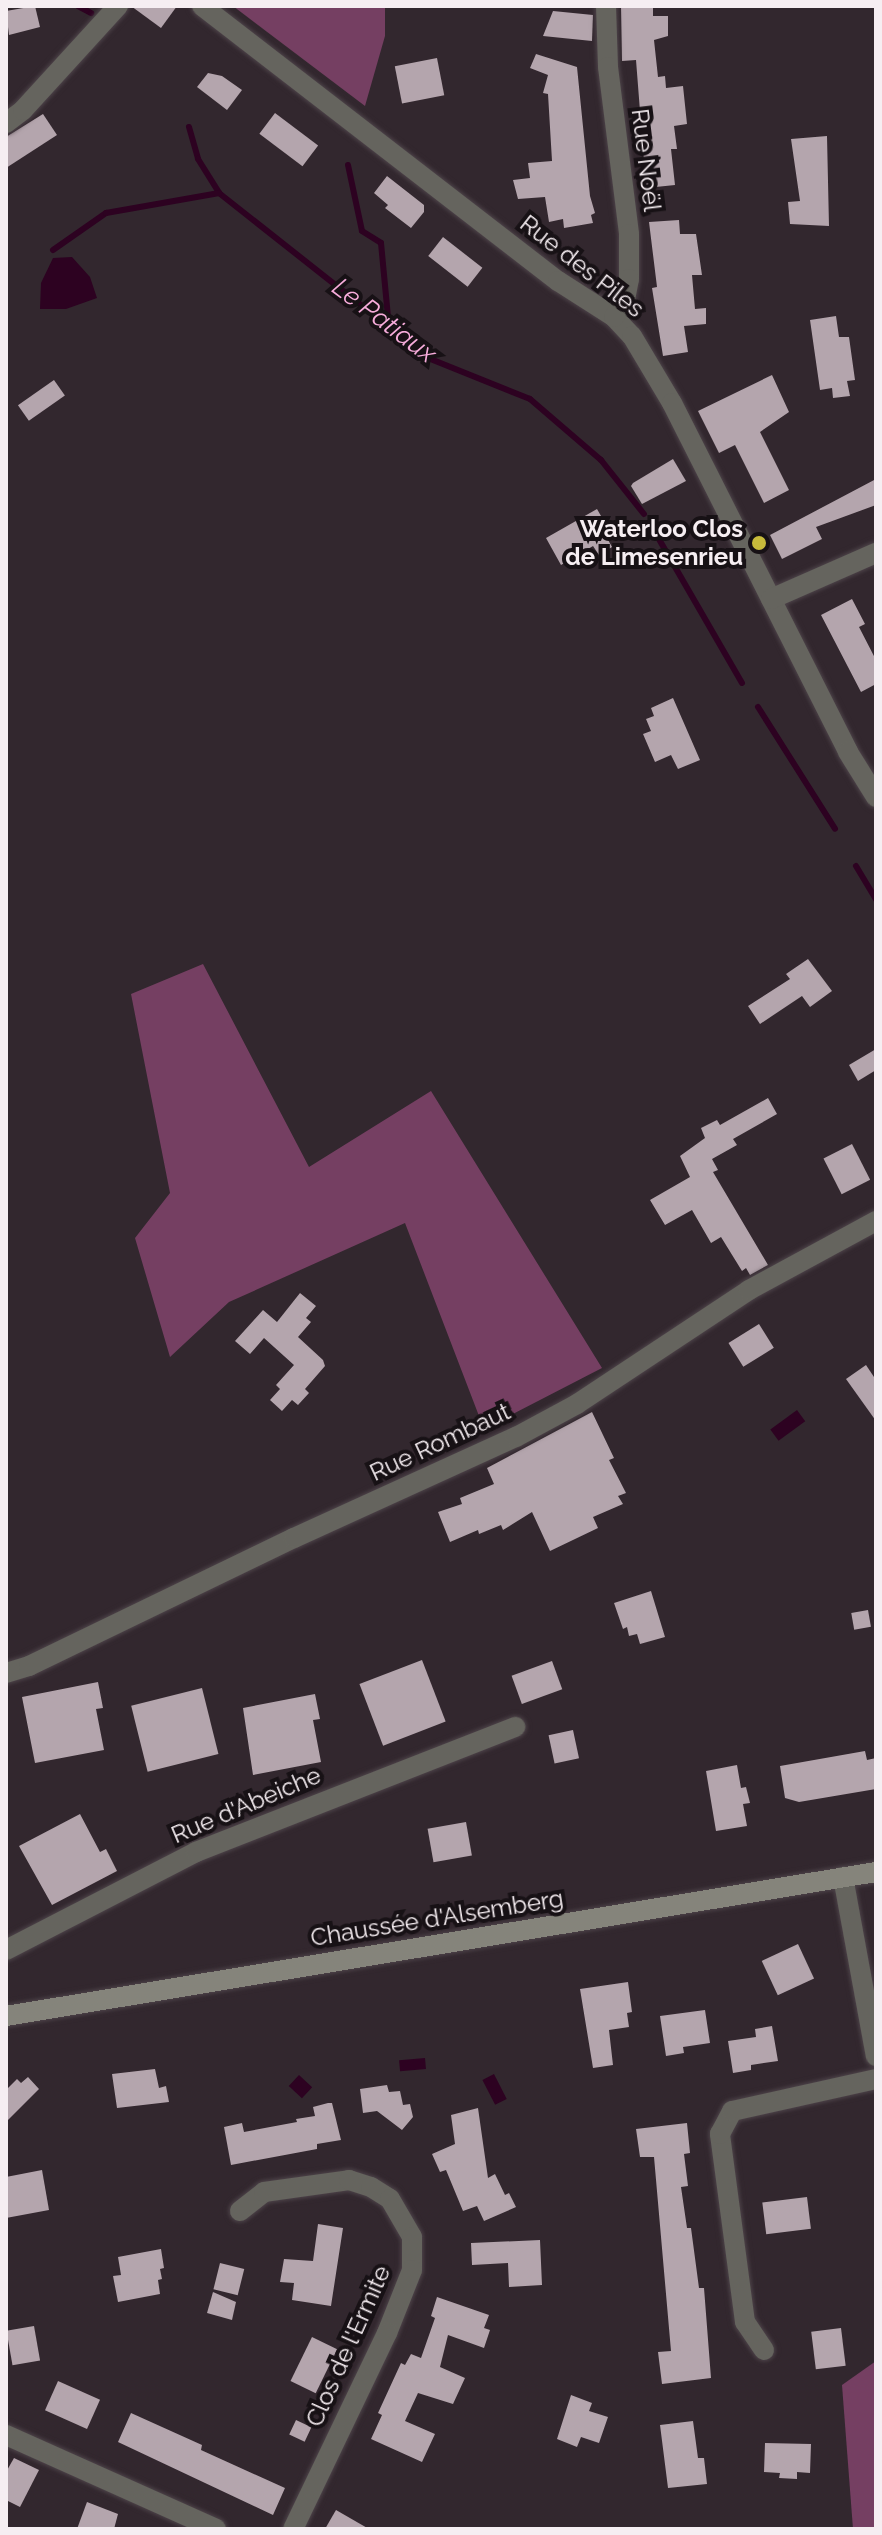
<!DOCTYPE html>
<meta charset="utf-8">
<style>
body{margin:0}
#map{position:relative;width:882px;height:2535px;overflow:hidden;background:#32272e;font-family:Raleway,sans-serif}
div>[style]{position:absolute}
.green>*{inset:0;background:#753f62}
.water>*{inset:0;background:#2d0221;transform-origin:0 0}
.stream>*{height:6px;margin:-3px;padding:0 3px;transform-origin:3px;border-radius:3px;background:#2d0221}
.building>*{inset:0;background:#b4a5ad;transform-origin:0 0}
.roads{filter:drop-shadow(0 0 2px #4d4349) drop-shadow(0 0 2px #4d4349)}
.minor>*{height:20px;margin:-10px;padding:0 10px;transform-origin:10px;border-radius:10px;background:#65645e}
.secondary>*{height:20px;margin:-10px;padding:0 10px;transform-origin:10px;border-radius:10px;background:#85847b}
.dots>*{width:22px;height:22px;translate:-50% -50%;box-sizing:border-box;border:4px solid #171115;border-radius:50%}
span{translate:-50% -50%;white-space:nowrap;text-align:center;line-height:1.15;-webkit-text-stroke:8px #171115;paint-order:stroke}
.street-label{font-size:24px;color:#f6eef2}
.poi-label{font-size:24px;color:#f6eef2;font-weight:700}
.right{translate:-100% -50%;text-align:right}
.water-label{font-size:26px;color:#f7acdb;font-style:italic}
.frame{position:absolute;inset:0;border:8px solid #f6eef2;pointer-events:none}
</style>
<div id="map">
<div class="green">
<div style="clip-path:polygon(233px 6px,385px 6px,385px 36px,365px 106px)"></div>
<div style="clip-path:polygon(203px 964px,309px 1167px,431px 1091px,602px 1368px,484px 1429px,405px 1223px,229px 1302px,170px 1357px,135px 1238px,170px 1193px,131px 994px)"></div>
<div style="clip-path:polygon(876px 2361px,876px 2529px,853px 2529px,842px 2385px)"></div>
</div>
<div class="water">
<div style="clip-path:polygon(72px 257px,90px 277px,97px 298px,66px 309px,40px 309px,41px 283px,53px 258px)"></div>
<div style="left:797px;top:1410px;width:14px;height:33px;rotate:54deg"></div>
<div style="left:425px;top:2058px;width:11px;height:26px;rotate:85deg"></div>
<div style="left:494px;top:2074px;width:28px;height:13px;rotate:63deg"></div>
<div style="left:299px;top:2075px;width:18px;height:15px;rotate:43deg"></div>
</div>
<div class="stream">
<div style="left:78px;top:6px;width:15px;rotate:28deg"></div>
<div style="left:189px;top:127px;width:33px;rotate:74deg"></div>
<div style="left:198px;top:159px;width:40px;rotate:58deg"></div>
<div style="left:219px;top:193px;width:266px;rotate:38.3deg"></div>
<div style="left:428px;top:358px;width:110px;rotate:21.9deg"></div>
<div style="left:530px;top:399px;width:94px;rotate:40.7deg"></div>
<div style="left:601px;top:460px;width:69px;rotate:51.5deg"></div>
<div style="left:348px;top:165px;width:67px;rotate:78deg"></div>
<div style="left:362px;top:231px;width:22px;rotate:32deg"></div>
<div style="left:381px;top:243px;width:85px;rotate:84.6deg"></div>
<div style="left:53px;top:250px;width:65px;rotate:-34.9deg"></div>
<div style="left:106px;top:213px;width:115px;rotate:-10deg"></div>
<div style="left:656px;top:534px;width:172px;rotate:60deg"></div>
<div style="left:758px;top:707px;width:144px;rotate:57.7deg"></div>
<div style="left:856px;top:866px;width:39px;rotate:59deg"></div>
</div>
<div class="building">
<div style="clip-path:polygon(35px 6px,40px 27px,9px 35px,6px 11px)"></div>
<div style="clip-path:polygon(131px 6px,177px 6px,161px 28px)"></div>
<div style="clip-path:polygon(621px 6px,653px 6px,653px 16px,668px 16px,668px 36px,654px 40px,658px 77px,665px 76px,666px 88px,683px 86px,687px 124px,674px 126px,677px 149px,671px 149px,675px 185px,646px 188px,636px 60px,622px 61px)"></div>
<div style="clip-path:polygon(553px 11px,593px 15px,592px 41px,543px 36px)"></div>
<div style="clip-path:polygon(536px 54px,577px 67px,590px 196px,595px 213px,591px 215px,593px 223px,564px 228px,563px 219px,549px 222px,545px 197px,518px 199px,513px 180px,530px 178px,528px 163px,552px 161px,548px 94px,543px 93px,548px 75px,530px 68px)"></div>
<div style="left:437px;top:58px;width:38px;height:43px;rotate:79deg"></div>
<div style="clip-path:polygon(208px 73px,222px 76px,242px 90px,227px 110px,197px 87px)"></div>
<div style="left:275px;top:113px;width:54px;height:26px;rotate:37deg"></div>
<div style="clip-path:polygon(43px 114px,57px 135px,6px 168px,6px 137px)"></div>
<div style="clip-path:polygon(827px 136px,829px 226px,790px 224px,788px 202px,800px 201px,791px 139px)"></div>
<div style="clip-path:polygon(387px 176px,424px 205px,424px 212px,411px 228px,385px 208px,388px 205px,374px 193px)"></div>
<div style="clip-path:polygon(679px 220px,680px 234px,696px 234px,702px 275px,692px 275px,695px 309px,706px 308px,706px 324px,684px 326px,688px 352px,663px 356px,652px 288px,657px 287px,649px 222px)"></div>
<div style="left:443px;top:237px;width:50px;height:24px;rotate:38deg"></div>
<div style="clip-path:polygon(836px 316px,839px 337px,849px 337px,855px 380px,847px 381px,850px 396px,833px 398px,832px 388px,820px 390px,810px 320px)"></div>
<div style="clip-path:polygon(772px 375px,789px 412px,760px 432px,789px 490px,764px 503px,735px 445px,719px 453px,698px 411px)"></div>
<div style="left:54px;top:380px;width:19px;height:44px;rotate:55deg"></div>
<div style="clip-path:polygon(673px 459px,686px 481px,642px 504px,631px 486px,633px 483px)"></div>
<div style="clip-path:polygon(876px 479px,876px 505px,816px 527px,822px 539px,782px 559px,770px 535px)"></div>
<div style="clip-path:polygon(597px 509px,612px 535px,607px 538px,612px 547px,599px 555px,593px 546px,561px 565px,546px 538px)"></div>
<div style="clip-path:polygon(852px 599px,865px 624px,859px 627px,876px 660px,876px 684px,861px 692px,821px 615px)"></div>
<div style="clip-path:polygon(673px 698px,700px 760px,678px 769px,671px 755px,655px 762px,643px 734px,651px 731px,646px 719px,654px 716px,651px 708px)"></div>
<div style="clip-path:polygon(808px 959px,832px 991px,810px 1007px,802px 996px,760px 1024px,748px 1006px,790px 979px,786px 974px)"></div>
<div style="clip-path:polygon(876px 1049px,876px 1070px,858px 1081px,849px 1065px)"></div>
<div style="clip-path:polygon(768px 1098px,777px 1114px,733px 1139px,737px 1145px,712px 1159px,718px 1170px,713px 1172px,768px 1265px,750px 1275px,746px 1268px,742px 1271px,721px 1237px,711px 1243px,692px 1210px,665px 1225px,650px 1200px,690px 1177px,680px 1156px,705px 1138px,701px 1128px,717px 1120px,720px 1125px)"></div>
<div style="left:852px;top:1144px;width:40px;height:32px;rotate:63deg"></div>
<div style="clip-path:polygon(300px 1293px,316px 1306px,306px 1318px,311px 1322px,298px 1337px,323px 1360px,325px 1366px,305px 1389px,309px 1393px,298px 1405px,292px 1400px,282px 1411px,270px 1400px,280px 1389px,276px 1385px,294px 1365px,264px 1338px,250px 1354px,235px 1341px,263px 1310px,277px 1322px)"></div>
<div style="left:759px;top:1324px;width:28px;height:36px;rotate:58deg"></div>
<div style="clip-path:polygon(866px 1365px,876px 1380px,876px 1421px,846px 1379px)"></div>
<div style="clip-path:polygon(592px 1412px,614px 1458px,609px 1460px,626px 1493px,618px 1496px,623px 1504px,593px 1517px,598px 1528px,550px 1551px,532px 1512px,503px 1530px,501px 1525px,479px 1534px,478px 1530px,450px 1542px,438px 1512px,462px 1504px,460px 1498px,494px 1484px,487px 1468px)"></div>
<div style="clip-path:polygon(651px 1591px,665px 1637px,640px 1644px,637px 1634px,629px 1636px,627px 1627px,623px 1629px,614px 1603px)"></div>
<div style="left:868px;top:1610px;width:17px;height:17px;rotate:80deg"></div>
<div style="left:422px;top:1660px;width:66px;height:67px;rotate:69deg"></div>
<div style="left:552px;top:1661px;width:30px;height:43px;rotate:70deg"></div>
<div style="clip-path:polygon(98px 1682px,103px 1708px,96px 1709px,104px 1750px,35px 1763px,22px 1697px)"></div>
<div style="left:202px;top:1688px;width:68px;height:73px;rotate:76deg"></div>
<div style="clip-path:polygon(315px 1694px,320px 1719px,313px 1720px,321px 1762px,253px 1775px,243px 1708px)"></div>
<div style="left:573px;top:1730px;width:29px;height:25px;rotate:78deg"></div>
<div style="clip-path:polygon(865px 1751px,867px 1760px,876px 1758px,876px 1789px,799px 1802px,785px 1798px,780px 1766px)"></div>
<div style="clip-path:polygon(737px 1765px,741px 1788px,746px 1787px,750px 1803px,743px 1804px,747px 1826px,716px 1831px,706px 1771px)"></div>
<div style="clip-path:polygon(80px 1814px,100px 1852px,106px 1849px,117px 1871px,52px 1905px,19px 1846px)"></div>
<div style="left:466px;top:1822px;width:34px;height:39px;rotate:80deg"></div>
<div style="left:798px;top:1944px;width:38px;height:40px;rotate:65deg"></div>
<div style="clip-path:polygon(628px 1982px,632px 2012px,627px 2013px,629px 2027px,609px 2030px,613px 2065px,593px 2068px,580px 1989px)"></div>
<div style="clip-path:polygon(705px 2010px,710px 2043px,683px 2047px,684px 2053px,666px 2056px,660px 2016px)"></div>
<div style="clip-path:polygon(772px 2026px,778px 2061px,751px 2065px,751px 2070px,733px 2073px,728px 2041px,756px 2037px,755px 2029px)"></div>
<div style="clip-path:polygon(155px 2069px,159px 2088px,166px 2086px,169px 2102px,117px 2108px,112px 2074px)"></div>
<div style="clip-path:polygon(28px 2077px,39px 2089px,6px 2122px,6px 2090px,17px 2079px,21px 2083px)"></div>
<div style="clip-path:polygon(387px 2085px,389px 2092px,400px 2091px,403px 2105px,410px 2104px,413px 2117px,402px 2130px,377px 2111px,363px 2113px,360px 2089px)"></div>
<div style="clip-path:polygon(328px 2103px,332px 2103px,341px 2140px,317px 2144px,317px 2149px,231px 2165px,224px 2127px,242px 2123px,244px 2132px,297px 2122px,296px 2119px,315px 2116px,313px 2107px)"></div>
<div style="clip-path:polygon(478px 2108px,488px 2178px,495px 2174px,505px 2195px,509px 2193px,516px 2207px,484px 2221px,477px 2206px,463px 2211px,446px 2170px,440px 2172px,432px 2154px,455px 2144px,451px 2115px)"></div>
<div style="clip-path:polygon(687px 2123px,690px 2153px,684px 2154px,688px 2186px,681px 2187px,687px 2228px,691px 2228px,699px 2288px,704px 2288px,711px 2378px,662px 2384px,658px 2352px,671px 2351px,654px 2157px,640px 2157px,636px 2129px)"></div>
<div style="clip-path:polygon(42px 2170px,49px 2210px,6px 2218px,6px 2177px)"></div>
<div style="left:807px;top:2197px;width:32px;height:45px;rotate:83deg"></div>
<div style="clip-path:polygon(318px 2224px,343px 2228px,331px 2306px,292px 2300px,294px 2283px,280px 2282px,284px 2259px,313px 2261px)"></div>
<div style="clip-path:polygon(540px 2240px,542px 2285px,509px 2287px,508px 2263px,472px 2265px,471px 2243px)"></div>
<div style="clip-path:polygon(161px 2249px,164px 2268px,160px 2269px,162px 2279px,158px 2280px,160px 2294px,118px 2302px,113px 2276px,121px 2275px,118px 2257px)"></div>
<div style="left:220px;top:2263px;width:25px;height:27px;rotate:14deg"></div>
<div style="clip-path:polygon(213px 2292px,236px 2302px,232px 2320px,207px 2313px)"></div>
<div style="clip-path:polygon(437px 2297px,489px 2315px,484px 2328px,490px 2330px,484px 2348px,448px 2335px,440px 2367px,465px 2378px,453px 2404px,418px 2393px,405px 2421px,435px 2434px,422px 2462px,371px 2439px,382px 2415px,378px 2413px,401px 2363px,405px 2365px,411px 2354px,421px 2358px,435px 2318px,431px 2316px)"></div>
<div style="left:34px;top:2326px;width:35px;height:28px;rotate:80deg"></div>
<div style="left:841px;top:2328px;width:38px;height:30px;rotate:83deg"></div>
<div style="left:312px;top:2337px;width:28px;height:49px;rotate:26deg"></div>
<div style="left:58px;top:2381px;width:46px;height:32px;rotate:24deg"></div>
<div style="clip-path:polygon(571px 2395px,592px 2403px,589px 2411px,608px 2417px,599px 2443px,581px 2437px,577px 2447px,557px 2439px)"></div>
<div style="clip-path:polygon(131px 2413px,202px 2445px,201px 2450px,285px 2488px,273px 2515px,118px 2442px)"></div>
<div style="left:296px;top:2420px;width:17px;height:16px;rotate:25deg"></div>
<div style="clip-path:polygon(693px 2421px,698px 2458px,704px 2458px,707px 2484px,668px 2488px,660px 2425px)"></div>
<div style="clip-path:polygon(765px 2443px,811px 2444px,810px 2473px,797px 2472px,797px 2479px,779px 2478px,780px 2473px,764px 2472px)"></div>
<div style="clip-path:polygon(14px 2458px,39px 2470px,20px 2507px,6px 2500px,6px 2472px)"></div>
<div style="clip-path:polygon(87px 2502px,118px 2514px,114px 2529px,77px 2529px)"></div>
<div style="clip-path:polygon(336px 2510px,369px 2529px,325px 2529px)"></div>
</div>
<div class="roads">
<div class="minor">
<div style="left:202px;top:6px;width:450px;rotate:37.7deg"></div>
<div style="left:558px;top:281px;width:67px;rotate:32.7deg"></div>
<div style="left:614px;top:317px;width:26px;rotate:47deg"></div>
<div style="left:632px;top:336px;width:78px;rotate:59.2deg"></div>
<div style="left:672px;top:403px;width:391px;rotate:63.2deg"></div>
<div style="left:848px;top:752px;width:53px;rotate:58.1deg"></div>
<div style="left:606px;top:6px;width:61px;rotate:88.1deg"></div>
<div style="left:608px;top:67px;width:168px;rotate:82.8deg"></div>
<div style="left:629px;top:234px;width:45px;rotate:90deg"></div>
<div style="left:629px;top:279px;width:20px;rotate:101deg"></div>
<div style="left:625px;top:299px;width:21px;rotate:121deg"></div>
<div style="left:6px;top:123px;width:21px;rotate:-37deg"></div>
<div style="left:23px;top:110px;width:141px;rotate:-47.6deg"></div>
<div style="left:771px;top:599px;width:115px;rotate:-23.7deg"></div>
<div style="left:6px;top:1673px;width:24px;rotate:-17deg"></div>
<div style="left:29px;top:1666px;width:294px;rotate:-25.8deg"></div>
<div style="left:294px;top:1538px;width:244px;rotate:-24.5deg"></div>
<div style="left:516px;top:1437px;width:69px;rotate:-28.4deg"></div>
<div style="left:577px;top:1404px;width:206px;rotate:-33.5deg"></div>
<div style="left:749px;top:1290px;width:145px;rotate:-28.5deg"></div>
<div style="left:843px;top:1877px;width:182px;rotate:79.6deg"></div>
<div style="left:6px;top:1950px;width:214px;rotate:-27.3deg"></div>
<div style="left:196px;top:1852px;width:343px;rotate:-21.4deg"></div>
<div style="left:240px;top:2211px;width:31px;rotate:-38deg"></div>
<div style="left:264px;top:2192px;width:86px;rotate:-8deg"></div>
<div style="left:349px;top:2180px;width:23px;rotate:18deg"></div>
<div style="left:371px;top:2187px;width:22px;rotate:32deg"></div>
<div style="left:390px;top:2199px;width:44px;rotate:59.9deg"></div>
<div style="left:412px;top:2237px;width:33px;rotate:90deg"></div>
<div style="left:412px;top:2270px;width:68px;rotate:111.6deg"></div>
<div style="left:387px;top:2333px;width:217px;rotate:115.6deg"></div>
<div style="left:764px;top:2350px;width:34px;rotate:-124deg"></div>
<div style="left:745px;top:2322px;width:190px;rotate:-97.6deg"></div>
<div style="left:720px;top:2134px;width:26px;rotate:-62deg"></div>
<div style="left:732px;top:2111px;width:148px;rotate:-12.5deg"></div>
<div style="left:6px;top:2435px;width:230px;rotate:24.1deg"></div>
</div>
<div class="secondary">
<div style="left:6px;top:2016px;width:882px;rotate:-9.4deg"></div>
</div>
</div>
<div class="dots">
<div style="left:759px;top:543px;background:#c8bb3b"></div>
</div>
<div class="street-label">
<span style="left:646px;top:160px;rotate:83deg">Rue Noël</span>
<span style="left:582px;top:266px;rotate:38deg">Rue des Piles</span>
<span style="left:440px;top:1442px;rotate:-25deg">Rue Rombaut</span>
<span style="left:246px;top:1805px;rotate:-23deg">Rue d'Abeiche</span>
<span style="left:437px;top:1918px;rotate:-9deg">Chaussée d'Alsemberg</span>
<span style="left:348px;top:2346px;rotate:-66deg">Clos de l'Ermite</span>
</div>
<div class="poi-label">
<span class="right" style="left:743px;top:543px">Waterloo Clos<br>de Limesenrieu</span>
</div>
<div class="water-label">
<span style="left:384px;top:321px;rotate:37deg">Le Patiaux</span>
</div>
<div class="frame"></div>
</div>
